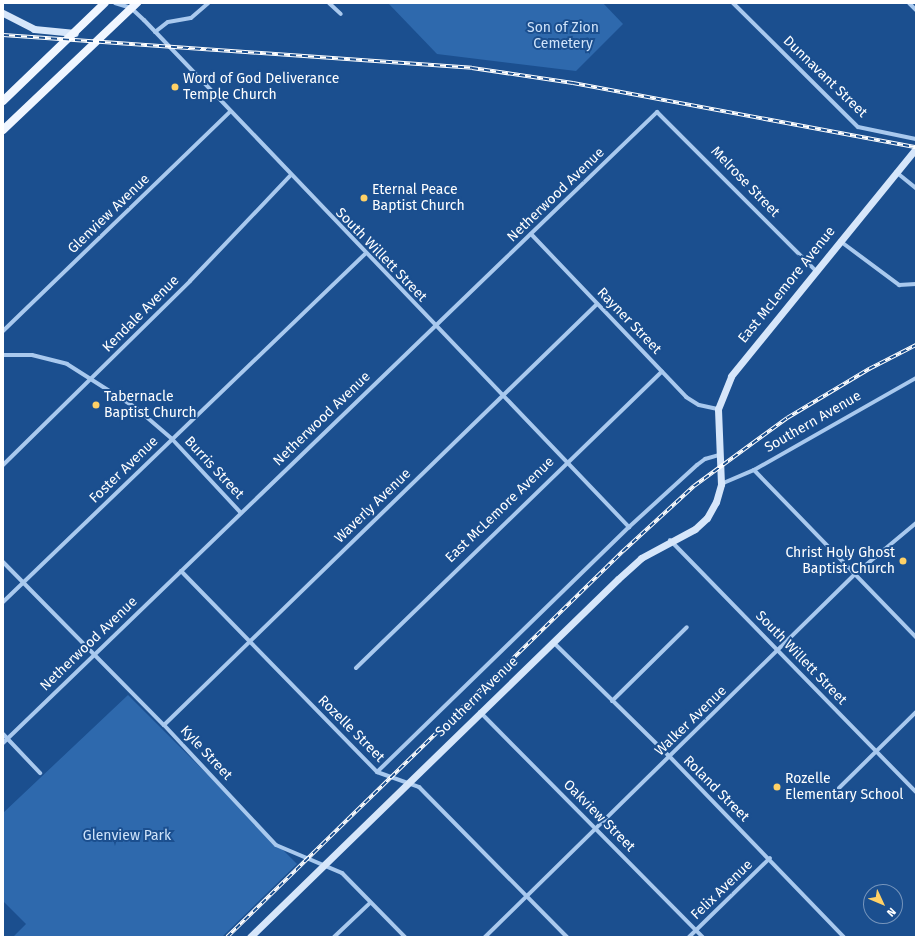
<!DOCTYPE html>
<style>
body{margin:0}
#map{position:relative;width:919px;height:940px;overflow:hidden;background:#1b4f8f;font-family:"Fira Sans",sans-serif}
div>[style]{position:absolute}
.green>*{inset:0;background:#2e69ad}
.street>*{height:4px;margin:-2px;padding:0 2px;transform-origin:2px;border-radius:2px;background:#a9c9ee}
.secondary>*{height:7px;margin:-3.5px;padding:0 3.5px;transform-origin:3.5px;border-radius:3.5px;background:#d6e6fa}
.primary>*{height:8px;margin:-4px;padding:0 4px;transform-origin:4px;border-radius:4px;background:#f0f6ff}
.rail>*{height:3.5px;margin-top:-1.75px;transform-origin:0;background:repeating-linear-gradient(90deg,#1b4f8f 0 6px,#fff 0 12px);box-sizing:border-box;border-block:1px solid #fff}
.dots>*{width:11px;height:11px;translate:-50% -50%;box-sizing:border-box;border:2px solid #1b4f8f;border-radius:50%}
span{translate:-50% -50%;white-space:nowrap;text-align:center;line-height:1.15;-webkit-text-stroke:4px #1b4f8f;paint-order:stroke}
.park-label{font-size:14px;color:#cfe3fa}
.street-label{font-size:14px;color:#fff}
.poi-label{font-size:14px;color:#fff}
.left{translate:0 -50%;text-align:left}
.right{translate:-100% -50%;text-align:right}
.frame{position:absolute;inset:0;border:4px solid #fff;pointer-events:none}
.north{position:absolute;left:863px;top:884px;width:40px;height:40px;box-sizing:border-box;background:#1b4f8f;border:1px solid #7695bc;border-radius:50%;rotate:134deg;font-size:11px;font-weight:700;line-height:16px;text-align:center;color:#fff}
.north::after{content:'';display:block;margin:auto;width:14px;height:18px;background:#ffd166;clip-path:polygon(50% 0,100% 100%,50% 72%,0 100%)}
</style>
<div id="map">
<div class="green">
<div style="clip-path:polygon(388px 3px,603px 3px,623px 24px,576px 71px,437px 54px)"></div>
<div style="clip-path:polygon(128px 695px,297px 864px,222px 937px,13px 937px,26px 924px,3px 901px,3px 813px)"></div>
</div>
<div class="street">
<div style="left:115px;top:3px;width:17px;rotate:17deg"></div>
<div style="left:131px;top:8px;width:18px;rotate:43deg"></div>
<div style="left:144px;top:20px;width:702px;rotate:46.27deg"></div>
<div style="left:329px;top:3px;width:16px;rotate:43deg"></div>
<div style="left:733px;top:3px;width:176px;rotate:44.8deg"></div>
<div style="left:858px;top:127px;width:59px;rotate:11.7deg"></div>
<div style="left:909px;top:3px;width:10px;rotate:45deg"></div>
<div style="left:155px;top:32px;width:16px;rotate:-38deg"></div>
<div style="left:168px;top:22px;width:23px;rotate:-10deg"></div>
<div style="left:191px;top:18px;width:23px;rotate:-41deg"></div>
<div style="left:896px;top:172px;width:26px;rotate:39deg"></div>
<div style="left:531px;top:234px;width:225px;rotate:46.4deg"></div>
<div style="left:686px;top:397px;width:15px;rotate:32deg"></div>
<div style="left:699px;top:405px;width:19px;rotate:12deg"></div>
<div style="left:840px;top:241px;width:74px;rotate:36.7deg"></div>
<div style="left:899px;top:285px;width:17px;rotate:-3deg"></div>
<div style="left:3px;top:331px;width:315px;rotate:-44deg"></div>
<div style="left:3px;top:355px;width:29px"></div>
<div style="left:32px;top:355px;width:36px;rotate:14deg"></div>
<div style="left:67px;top:364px;width:82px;rotate:32.5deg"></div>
<div style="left:136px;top:408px;width:48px;rotate:40.7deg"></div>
<div style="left:172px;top:439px;width:101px;rotate:47deg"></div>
<div style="left:3px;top:465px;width:262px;rotate:-44.5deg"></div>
<div style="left:190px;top:281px;width:145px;rotate:-46.4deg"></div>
<div style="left:754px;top:470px;width:233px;rotate:45.9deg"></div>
<div style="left:721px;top:484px;width:36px;rotate:-23deg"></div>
<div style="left:754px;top:470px;width:186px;rotate:-29.6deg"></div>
<div style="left:670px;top:540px;width:352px;rotate:45.7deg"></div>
<div style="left:3px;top:562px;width:229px;rotate:45.4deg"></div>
<div style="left:164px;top:725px;width:164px;rotate:47deg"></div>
<div style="left:276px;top:845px;width:72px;rotate:23deg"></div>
<div style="left:342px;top:873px;width:90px;rotate:45.5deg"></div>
<div style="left:181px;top:571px;width:281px;rotate:45.7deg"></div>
<div style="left:377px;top:772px;width:45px;rotate:19.7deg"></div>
<div style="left:419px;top:787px;width:211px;rotate:45.4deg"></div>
<div style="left:3px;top:602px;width:502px;rotate:-43.87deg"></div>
<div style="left:553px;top:642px;width:164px;rotate:44.5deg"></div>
<div style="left:670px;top:757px;width:250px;rotate:46deg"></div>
<div style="left:356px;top:668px;width:426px;rotate:-44.1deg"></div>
<div style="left:612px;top:701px;width:105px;rotate:-44.6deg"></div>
<div style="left:480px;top:712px;width:317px;rotate:45.3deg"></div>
<div style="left:164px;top:725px;width:604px;rotate:-44.19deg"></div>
<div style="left:3px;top:734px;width:54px;rotate:46.5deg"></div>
<div style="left:3px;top:743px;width:909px;rotate:-43.97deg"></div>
<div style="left:657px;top:112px;width:223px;rotate:45deg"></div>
<div style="left:377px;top:772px;width:351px;rotate:-44.2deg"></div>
<div style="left:629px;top:527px;width:92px;rotate:-42.4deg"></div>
<div style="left:697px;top:465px;width:10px;rotate:-37deg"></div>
<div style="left:705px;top:459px;width:15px;rotate:-16deg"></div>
<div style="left:839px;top:788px;width:108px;rotate:-44.6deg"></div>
<div style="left:334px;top:937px;width:50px;rotate:-43.4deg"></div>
<div style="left:485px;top:937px;width:518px;rotate:-44.45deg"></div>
<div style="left:855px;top:574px;width:80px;rotate:-39.9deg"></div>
<div style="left:689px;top:937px;width:113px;rotate:-44.3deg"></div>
</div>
<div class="secondary">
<div style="left:3px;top:13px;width:35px;rotate:27deg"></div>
<div style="left:34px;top:29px;width:41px;rotate:5.6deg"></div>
<div style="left:250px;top:937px;width:513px;rotate:-44.21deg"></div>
<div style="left:618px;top:579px;width:31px;rotate:-42deg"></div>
<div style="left:641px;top:558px;width:61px;rotate:-28.2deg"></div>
<div style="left:695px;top:529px;width:16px;rotate:-43deg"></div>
<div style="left:707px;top:518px;width:18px;rotate:-61deg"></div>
<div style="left:716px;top:502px;width:19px;rotate:-74deg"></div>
<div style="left:721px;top:484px;width:75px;rotate:-92.3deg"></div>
<div style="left:718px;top:409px;width:35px;rotate:-68deg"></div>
<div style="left:731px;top:376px;width:294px;rotate:-50.9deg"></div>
</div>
<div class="primary">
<div style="left:3px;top:101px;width:141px;rotate:-43.9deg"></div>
<div style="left:3px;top:130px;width:185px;rotate:-43.5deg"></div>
</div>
<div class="rail">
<div style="left:3px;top:35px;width:470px;rotate:4deg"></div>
<div style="left:472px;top:68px;width:102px;rotate:8.4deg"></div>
<div style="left:573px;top:83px;width:349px;rotate:10.6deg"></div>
<div style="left:227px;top:937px;width:553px;rotate:-44.27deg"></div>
<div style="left:623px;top:551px;width:96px;rotate:-42.5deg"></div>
<div style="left:694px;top:486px;width:115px;rotate:-36.2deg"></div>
<div style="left:787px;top:418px;width:96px;rotate:-30.9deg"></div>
<div style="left:869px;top:369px;width:53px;rotate:-27.1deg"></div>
</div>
<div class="dots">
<div style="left:175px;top:87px;background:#ffd166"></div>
<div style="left:364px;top:198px;background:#ffd166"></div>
<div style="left:96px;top:405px;background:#ffd166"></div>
<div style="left:903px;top:561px;background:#ffd166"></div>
<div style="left:777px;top:787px;background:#ffd166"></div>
</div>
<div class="park-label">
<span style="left:563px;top:36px">Son of Zion<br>Cemetery</span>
<span style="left:127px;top:836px">Glenview Park</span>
</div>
<div class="street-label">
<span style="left:825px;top:77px;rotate:44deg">Dunnavant Street</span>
<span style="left:745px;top:182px;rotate:46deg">Melrose Street</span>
<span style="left:556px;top:195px;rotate:-44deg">Netherwood Avenue</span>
<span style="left:109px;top:214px;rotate:-44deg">Glenview Avenue</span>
<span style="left:381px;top:255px;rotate:46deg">South Willett Street</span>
<span style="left:787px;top:285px;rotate:-51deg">East McLemore Avenue</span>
<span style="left:141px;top:314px;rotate:-45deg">Kendale Avenue</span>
<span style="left:629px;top:321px;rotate:46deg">Rayner Street</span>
<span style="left:322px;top:419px;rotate:-44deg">Netherwood Avenue</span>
<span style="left:813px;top:422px;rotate:-30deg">Southern Avenue</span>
<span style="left:214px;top:468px;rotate:47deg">Burris Street</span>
<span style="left:124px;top:470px;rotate:-44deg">Foster Avenue</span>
<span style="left:373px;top:506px;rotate:-44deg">Waverly Avenue</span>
<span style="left:500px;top:510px;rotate:-44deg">East McLemore Avenue</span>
<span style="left:89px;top:644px;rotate:-44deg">Netherwood Avenue</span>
<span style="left:801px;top:658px;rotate:46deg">South Willett Street</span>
<span style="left:477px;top:697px;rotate:-44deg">Southern Avenue</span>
<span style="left:691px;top:721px;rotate:-44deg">Walker Avenue</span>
<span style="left:351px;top:729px;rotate:45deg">Rozelle Street</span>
<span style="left:206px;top:753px;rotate:47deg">Kyle Street</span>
<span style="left:716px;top:789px;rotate:45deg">Roland Street</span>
<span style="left:599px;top:816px;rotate:45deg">Oakview Street</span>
<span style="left:722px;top:890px;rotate:-44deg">Felix Avenue</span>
</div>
<div class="poi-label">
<span class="left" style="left:183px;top:87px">Word of God Deliverance<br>Temple Church</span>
<span class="left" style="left:372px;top:198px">Eternal Peace<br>Baptist Church</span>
<span class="left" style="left:104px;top:405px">Tabernacle<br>Baptist Church</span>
<span class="right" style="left:895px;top:561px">Christ Holy Ghost<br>Baptist Church</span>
<span class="left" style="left:785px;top:787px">Rozelle<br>Elementary School</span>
</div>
<div class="frame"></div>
<div class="north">N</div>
</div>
